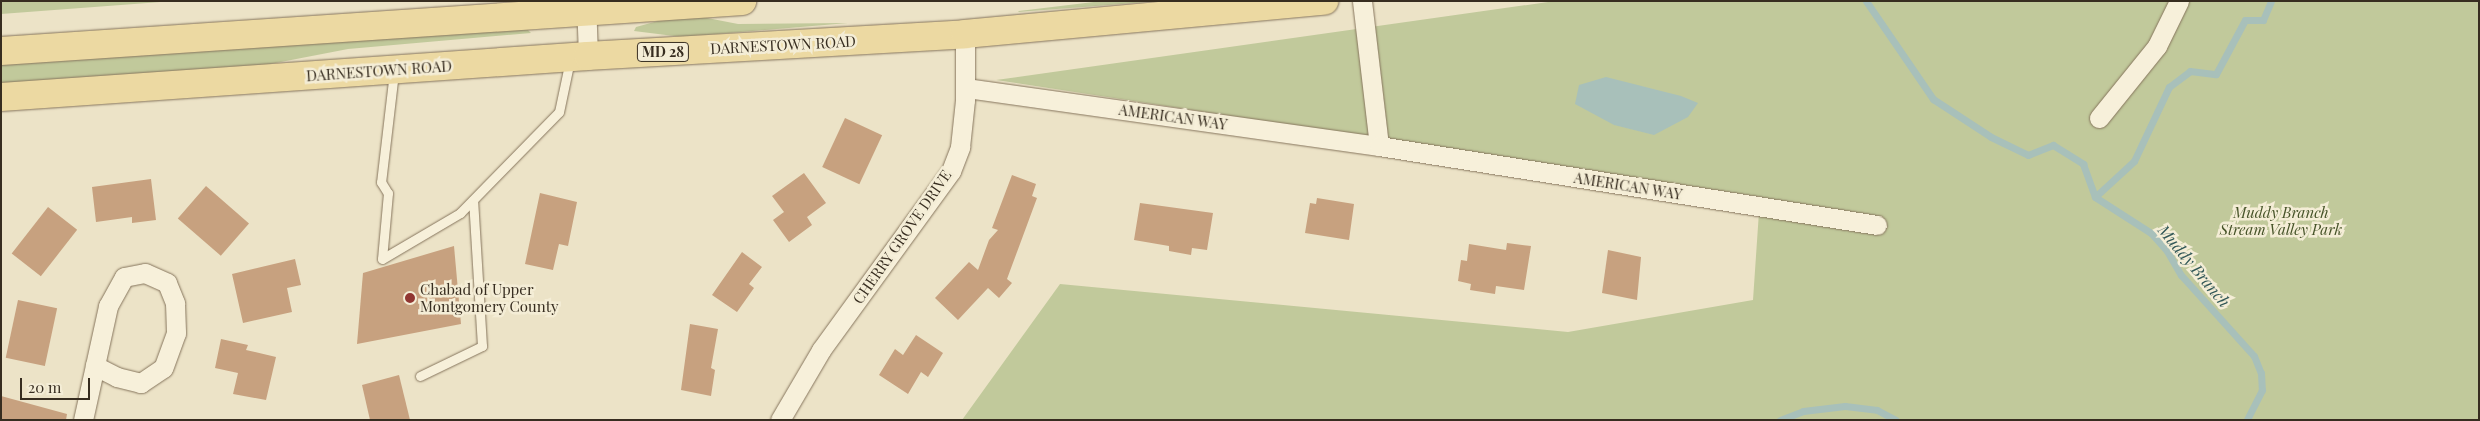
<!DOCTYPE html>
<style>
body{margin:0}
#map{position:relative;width:2480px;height:421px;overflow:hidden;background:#ece3c7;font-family:"Playfair Display",serif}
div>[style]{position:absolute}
.green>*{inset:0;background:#c1c99b}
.water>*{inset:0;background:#a8c0ba}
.stream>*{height:7px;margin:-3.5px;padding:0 3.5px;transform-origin:3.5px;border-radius:3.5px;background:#a8c0ba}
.building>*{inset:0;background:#c7a17f;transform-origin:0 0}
.roads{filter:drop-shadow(0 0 1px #86755d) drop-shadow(0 0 1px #86755d)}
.service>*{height:9px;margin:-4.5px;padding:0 4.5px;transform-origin:4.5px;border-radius:4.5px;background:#f7f0da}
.minor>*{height:19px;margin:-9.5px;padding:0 9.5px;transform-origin:9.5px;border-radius:9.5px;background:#f7f0da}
.primary>*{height:28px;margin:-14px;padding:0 14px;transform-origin:14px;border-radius:14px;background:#ecd9a2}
.dots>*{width:14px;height:14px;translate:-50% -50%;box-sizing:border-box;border:2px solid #f4edd6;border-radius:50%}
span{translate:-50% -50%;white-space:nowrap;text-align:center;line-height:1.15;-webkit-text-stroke:5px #f4edd6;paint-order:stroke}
.shield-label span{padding:1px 4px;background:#f4edd6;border:1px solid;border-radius:4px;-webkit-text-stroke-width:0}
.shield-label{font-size:14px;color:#372d20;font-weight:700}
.street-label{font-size:15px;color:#372d20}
.park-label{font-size:15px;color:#465328;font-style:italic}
.poi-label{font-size:15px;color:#372d20}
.left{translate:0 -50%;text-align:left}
.water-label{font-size:16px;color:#305656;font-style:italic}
.frame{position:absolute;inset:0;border:2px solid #372d20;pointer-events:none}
.scale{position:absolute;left:20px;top:378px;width:70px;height:22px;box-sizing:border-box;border:2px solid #372d20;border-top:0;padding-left:6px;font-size:15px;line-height:18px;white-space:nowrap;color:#372d20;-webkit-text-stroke:4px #f4edd6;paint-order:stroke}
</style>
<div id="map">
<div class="green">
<div style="clip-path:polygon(1px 1px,174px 1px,1px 14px)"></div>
<div style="clip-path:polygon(1102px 1px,1160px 1px,1018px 12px,1019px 11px)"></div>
<div style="clip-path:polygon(1555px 1px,2479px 1px,2479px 420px,962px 420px,1060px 284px,1568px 332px,1753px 300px,1760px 197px,996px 80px)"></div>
<div style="clip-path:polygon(697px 16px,738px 24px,848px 23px,682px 37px,634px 31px,636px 27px,658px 21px)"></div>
<div style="clip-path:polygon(510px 30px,528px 30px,531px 33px,348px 49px,255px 67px,1px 85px,1px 65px)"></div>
</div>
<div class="water">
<div style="clip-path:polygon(1606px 77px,1681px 96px,1698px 103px,1688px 117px,1654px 135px,1614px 125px,1575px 104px,1579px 85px)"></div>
</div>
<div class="stream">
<div style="left:1866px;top:1px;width:119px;rotate:55.6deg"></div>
<div style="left:1933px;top:99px;width:69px;rotate:33.2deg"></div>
<div style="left:1991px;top:137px;width:41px;rotate:25.9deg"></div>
<div style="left:2028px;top:155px;width:27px;rotate:-22deg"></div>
<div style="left:2053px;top:145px;width:36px;rotate:32deg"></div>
<div style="left:2083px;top:164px;width:35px;rotate:70deg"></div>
<div style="left:2095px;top:197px;width:67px;rotate:32.7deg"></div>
<div style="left:2151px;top:233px;width:24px;rotate:48deg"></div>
<div style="left:2167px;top:251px;width:28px;rotate:60deg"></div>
<div style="left:2181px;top:275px;width:109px;rotate:48deg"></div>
<div style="left:2254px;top:356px;width:18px;rotate:68deg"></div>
<div style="left:2261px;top:373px;width:17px;rotate:87deg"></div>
<div style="left:2262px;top:390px;width:34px;rotate:117deg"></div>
<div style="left:2095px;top:197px;width:53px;rotate:-42.7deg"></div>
<div style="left:2134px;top:161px;width:82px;rotate:-64.7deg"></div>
<div style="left:2169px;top:87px;width:26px;rotate:-37deg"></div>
<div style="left:2190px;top:71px;width:26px;rotate:7deg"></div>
<div style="left:2216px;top:74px;width:61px;rotate:-61.8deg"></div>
<div style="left:2245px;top:20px;width:18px"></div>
<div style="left:2263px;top:20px;width:21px;rotate:-67deg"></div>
<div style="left:1780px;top:420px;width:25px;rotate:-21deg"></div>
<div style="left:1803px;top:411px;width:42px;rotate:-6.8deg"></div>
<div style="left:1845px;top:406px;width:32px;rotate:7deg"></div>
<div style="left:1877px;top:410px;width:21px;rotate:28deg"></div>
</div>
<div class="building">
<div style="left:845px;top:118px;width:41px;height:54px;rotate:25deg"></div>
<div style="clip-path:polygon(804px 173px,826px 203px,807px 217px,812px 225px,789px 242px,773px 220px,784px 212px,772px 196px)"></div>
<div style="clip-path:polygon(1012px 175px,1036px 184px,1032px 196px,1037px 198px,1007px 279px,1012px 283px,999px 298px,988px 288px,958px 320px,935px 298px,969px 262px,978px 270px,989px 240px,998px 230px,992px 228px)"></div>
<div style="clip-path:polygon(151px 179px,156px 220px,132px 223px,132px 217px,96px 222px,92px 187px)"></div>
<div style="left:206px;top:186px;width:57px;height:43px;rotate:41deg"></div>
<div style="clip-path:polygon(540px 193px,577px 202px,568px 246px,559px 244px,553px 270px,525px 264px)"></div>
<div style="clip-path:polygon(1317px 198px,1354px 204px,1349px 240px,1305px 233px,1310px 203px,1316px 204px)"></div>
<div style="clip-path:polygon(1140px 203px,1213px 213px,1207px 250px,1192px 248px,1191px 255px,1169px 251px,1169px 246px,1134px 240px)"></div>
<div style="left:48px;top:207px;width:37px;height:59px;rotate:38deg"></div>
<div style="clip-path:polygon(1507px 243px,1531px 246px,1524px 290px,1496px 286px,1495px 294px,1470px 290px,1471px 284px,1458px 281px,1461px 260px,1467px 261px,1469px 244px,1506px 250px)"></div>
<div style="clip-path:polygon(454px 246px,461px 324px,357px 344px,363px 273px)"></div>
<div style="clip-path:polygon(1608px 250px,1641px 257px,1637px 300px,1602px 293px)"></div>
<div style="clip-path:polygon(742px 252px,762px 267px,749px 284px,754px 288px,737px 312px,712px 295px)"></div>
<div style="clip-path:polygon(295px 259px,301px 285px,287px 288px,292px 312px,243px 323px,232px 274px)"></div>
<div style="left:18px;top:300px;width:40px;height:59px;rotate:12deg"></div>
<div style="clip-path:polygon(690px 324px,718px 329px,711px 368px,715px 370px,711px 396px,681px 390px)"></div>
<div style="clip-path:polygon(916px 335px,943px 353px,928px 377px,921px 372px,908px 394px,879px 375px,895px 349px,903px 355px)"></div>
<div style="clip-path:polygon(221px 339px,248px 345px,246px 350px,276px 357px,266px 400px,233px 394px,238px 373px,215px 368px)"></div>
<div style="clip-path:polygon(399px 375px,410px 420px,370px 420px,362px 385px)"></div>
<div style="clip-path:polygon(1px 396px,67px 414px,66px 420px,1px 420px)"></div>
</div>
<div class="roads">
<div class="service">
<div style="left:394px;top:72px;width:111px;rotate:96.7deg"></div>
<div style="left:381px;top:182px;width:13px;rotate:58deg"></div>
<div style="left:388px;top:193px;width:66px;rotate:95.2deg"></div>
<div style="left:382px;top:259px;width:91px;rotate:-30.5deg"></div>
<div style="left:460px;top:213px;width:141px;rotate:-45.6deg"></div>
<div style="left:559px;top:112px;width:53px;rotate:-78.1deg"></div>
<div style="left:420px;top:376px;width:69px;rotate:-25.8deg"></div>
<div style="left:482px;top:346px;width:146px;rotate:-93.5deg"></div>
</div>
<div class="minor">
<div style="left:586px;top:1px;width:55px;rotate:87.9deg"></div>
<div style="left:1362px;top:1px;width:146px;rotate:83.3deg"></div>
<div style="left:966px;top:88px;width:417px;rotate:8deg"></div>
<div style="left:1379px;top:146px;width:504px;rotate:9.01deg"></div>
<div style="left:2099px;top:118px;width:92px;rotate:-51.1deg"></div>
<div style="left:2157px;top:46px;width:50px;rotate:-63.9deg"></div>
<div style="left:83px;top:420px;width:117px;rotate:-77.6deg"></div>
<div style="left:108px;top:306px;width:33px;rotate:-61deg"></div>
<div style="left:124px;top:277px;width:21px;rotate:-11deg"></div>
<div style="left:145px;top:273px;width:24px;rotate:24deg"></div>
<div style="left:167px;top:283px;width:22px;rotate:68deg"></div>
<div style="left:175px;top:303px;width:30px;rotate:88deg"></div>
<div style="left:176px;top:333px;width:37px;rotate:110deg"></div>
<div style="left:163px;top:368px;width:27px;rotate:146deg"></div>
<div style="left:141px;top:383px;width:25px;rotate:-166deg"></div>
<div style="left:117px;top:377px;width:25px;rotate:-153deg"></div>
<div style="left:780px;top:420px;width:81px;rotate:-59.6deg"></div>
<div style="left:821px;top:350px;width:221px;rotate:-54deg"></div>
<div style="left:951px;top:171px;width:26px;rotate:-69deg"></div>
<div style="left:960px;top:147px;width:47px;rotate:-83.9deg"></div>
<div style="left:965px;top:100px;width:66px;rotate:-90deg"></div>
</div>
<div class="primary">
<div style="left:1px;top:51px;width:743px;rotate:-3.86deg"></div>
<div style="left:1px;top:97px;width:588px;rotate:-4deg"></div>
<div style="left:588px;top:56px;width:378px;rotate:-3.3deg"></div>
<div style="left:965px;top:34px;width:361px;rotate:-5.3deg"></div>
</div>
</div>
<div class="dots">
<div style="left:410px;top:298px;background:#913631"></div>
</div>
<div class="shield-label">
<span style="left:663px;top:52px">MD 28</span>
</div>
<div class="street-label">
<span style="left:783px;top:45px;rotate:-3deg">DARNESTOWN ROAD</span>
<span style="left:379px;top:71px;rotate:-4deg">DARNESTOWN ROAD</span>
<span style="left:1173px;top:117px;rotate:8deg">AMERICAN WAY</span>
<span style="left:1628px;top:186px;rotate:9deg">AMERICAN WAY</span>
<span style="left:902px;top:237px;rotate:-55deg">CHERRY GROVE DRIVE</span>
</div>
<div class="park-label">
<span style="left:2281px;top:221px">Muddy Branch<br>Stream Valley Park</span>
</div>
<div class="poi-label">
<span class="left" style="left:420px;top:298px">Chabad of Upper<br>Montgomery County</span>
</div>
<div class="water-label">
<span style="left:2194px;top:266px;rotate:50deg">Muddy Branch</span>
</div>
<div class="frame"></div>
<div class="scale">20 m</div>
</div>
